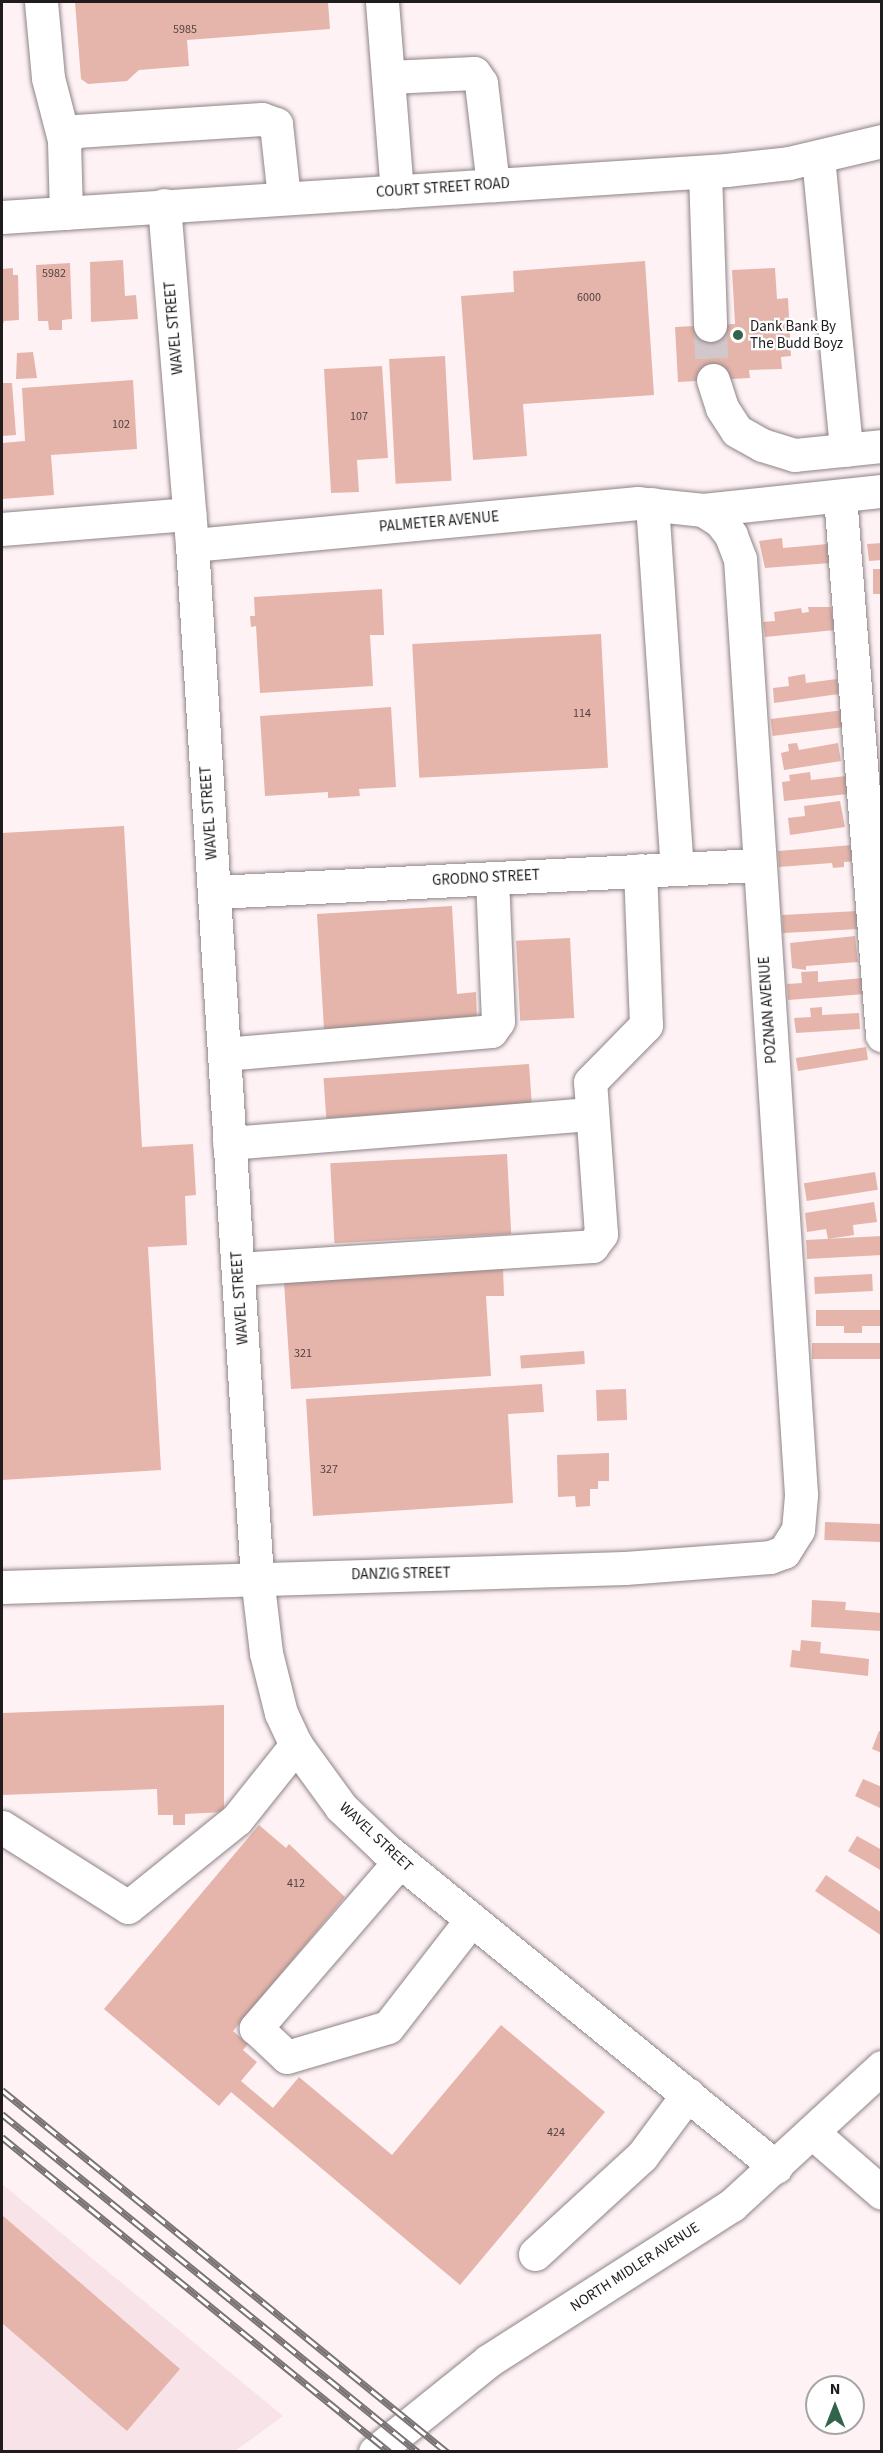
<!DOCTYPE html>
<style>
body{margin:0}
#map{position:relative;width:883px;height:2453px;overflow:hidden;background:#fef2f5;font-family:"Source Sans 3",sans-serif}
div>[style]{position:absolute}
.built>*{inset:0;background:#f7e3e8}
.building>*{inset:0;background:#e5b5ab;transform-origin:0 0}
.minor-tunnel>*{height:33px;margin-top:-16.5px;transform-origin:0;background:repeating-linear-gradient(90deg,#d2c7ca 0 33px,transparent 0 49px)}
.roads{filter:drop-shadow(0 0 2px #8e8487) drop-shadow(0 0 2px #8e8487)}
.minor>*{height:33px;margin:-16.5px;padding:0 16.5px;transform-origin:16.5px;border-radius:16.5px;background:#fff}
.rail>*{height:7px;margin-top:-3.5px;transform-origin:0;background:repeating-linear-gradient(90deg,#fff 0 14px,#7a7374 0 28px);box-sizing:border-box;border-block:2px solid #7a7374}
.dots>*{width:16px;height:16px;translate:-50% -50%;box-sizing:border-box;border:3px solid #fff;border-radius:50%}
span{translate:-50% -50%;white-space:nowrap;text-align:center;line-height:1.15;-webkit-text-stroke:4.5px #fff;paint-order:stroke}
.number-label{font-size:12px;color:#514240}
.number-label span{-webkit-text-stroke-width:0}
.street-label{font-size:15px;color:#201c1d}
.poi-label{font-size:15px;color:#201c1d}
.left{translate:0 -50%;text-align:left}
.frame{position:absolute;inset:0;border:3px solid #201c1d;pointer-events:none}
.north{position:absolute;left:805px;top:2375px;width:60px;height:60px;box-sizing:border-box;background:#fff;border:2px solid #a6a4a5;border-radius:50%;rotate:0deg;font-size:16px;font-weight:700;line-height:24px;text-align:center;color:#201c1d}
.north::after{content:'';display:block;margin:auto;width:21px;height:27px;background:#30654b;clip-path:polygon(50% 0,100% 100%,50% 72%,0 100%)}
</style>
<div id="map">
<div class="built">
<div style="clip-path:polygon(2px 2184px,283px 2416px,235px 2451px,2px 2451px)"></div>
</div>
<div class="building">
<div style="clip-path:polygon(75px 2px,328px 2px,330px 29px,187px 40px,189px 66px,139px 70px,127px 81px,88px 84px,81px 79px)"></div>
<div style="clip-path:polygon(123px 260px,125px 296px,136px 295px,138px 319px,91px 322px,90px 262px)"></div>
<div style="clip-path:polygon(645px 261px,654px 395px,523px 404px,527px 456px,473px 460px,461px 296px,514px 292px,513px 271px)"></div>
<div style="clip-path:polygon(70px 263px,72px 319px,62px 320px,62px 330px,49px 330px,48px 321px,38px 321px,36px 265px)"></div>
<div style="clip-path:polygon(13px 268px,13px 275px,18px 275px,19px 320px,4px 321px,2px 327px,2px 269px)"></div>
<div style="clip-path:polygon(775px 268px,777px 299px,788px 298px,791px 356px,781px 357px,782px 369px,749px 370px,750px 378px,678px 382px,675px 327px,735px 324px,732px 270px)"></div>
<div style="clip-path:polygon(33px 352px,37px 378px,16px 379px,17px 353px)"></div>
<div style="left:445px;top:356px;width:125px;height:56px;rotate:87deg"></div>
<div style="clip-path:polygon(382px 366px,388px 458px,357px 460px,359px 492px,331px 493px,324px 369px)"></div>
<div style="clip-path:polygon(133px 380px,137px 449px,51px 455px,54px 495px,2px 499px,2px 443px,25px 441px,22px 388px)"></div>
<div style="clip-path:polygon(2px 383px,12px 383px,16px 435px,2px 436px)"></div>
<div style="clip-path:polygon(782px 538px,783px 548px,828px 544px,830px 563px,765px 568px,759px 541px)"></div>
<div style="clip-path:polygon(882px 543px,882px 560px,869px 561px,867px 544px)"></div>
<div style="left:873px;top:569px;width:9px;height:25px"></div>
<div style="clip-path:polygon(382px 589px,384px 635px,370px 635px,373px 686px,260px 693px,256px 626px,251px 627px,250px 616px,255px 616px,254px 597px)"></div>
<div style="clip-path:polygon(808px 607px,831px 607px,835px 630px,765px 637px,763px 622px,775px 621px,774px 612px,801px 608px,802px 613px,809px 612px)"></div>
<div style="left:601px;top:634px;width:134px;height:189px;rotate:87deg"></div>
<div style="clip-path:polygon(805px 674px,806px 683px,837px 679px,839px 694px,774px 703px,773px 688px,789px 686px,788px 677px)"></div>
<div style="clip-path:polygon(391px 707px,396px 787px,359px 789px,360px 796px,328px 798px,328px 792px,265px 796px,260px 716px)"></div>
<div style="left:844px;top:710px;width:17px;height:74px;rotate:83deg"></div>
<div style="clip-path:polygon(797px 743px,799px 750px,838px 743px,841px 761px,784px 770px,781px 753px,789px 751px,788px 744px)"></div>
<div style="clip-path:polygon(810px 772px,811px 780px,846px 776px,848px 794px,784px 801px,782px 782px,790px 781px,789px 775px)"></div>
<div style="clip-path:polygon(840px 801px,845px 827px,790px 835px,788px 818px,805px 816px,804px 806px)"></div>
<div style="clip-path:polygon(124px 826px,142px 1147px,193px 1144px,196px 1195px,185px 1196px,187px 1245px,148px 1247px,161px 1470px,2px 1480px,2px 833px)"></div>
<div style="clip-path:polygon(853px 845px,855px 861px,844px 862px,844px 867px,833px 868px,832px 863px,779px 867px,778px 851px)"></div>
<div style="clip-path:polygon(452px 906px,457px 994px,476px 992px,477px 1019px,324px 1029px,317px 914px)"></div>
<div style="left:858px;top:911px;width:18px;height:76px;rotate:87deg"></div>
<div style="clip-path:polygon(855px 936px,858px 962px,806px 966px,806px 970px,792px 968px,790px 943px)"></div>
<div style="left:570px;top:938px;width:80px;height:54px;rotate:87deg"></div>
<div style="clip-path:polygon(818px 971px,818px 982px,863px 978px,865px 994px,788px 1000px,787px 984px,802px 983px,801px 972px)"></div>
<div style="clip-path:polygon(822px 1007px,822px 1015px,859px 1013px,860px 1029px,796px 1033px,794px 1018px,811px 1017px,810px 1008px)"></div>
<div style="left:866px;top:1047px;width:13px;height:71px;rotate:81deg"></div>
<div style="left:529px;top:1064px;width:40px;height:206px;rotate:86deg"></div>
<div style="left:507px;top:1154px;width:80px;height:177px;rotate:87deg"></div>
<div style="left:875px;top:1172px;width:18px;height:72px;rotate:81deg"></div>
<div style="clip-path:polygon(874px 1202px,877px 1222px,853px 1225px,854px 1235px,828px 1239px,826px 1229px,807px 1232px,805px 1213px)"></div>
<div style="left:881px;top:1236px;width:19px;height:75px;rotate:87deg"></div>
<div style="clip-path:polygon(503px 1268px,504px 1296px,486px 1296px,491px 1376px,291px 1389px,284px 1282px)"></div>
<div style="left:872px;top:1274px;width:17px;height:58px;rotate:87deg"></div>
<div style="clip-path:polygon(816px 1310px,881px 1310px,881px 1326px,862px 1326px,862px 1333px,844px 1333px,844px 1326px,816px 1326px)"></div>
<div style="left:882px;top:1343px;width:16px;height:70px;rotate:90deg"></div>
<div style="left:584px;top:1351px;width:13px;height:64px;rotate:86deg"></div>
<div style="clip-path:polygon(542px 1384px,544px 1412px,508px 1414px,513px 1503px,313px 1516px,306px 1399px)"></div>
<div style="left:626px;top:1389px;width:31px;height:30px;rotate:88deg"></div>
<div style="clip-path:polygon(609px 1453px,609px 1481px,598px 1481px,598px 1489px,590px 1489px,590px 1506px,576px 1507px,575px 1496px,558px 1497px,557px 1455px)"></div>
<div style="left:825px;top:1522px;width:57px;height:18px;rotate:2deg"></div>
<div style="clip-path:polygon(812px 1600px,846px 1602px,845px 1610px,882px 1613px,882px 1631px,811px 1627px)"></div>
<div style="clip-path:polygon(801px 1640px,821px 1642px,820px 1653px,869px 1659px,868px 1676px,790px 1667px,792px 1650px,800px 1651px)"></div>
<div style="clip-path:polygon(224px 1705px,224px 1812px,185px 1814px,185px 1825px,173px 1825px,173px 1815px,158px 1815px,157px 1789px,2px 1795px,2px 1713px)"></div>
<div style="clip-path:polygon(879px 1731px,882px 1732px,882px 1753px,872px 1749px)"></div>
<div style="clip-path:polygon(863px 1779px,882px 1787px,882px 1809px,855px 1796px)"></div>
<div style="clip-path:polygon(259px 1825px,286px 1848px,289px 1844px,345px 1897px,233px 2031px,248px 2044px,243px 2050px,257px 2062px,241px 2081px,273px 2108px,299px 2077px,392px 2155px,501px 2025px,605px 2112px,460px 2285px,231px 2092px,219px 2106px,104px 2009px)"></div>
<div style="clip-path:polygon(857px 1836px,882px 1850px,882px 1871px,848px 1851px)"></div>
<div style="clip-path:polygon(826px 1875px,882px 1913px,882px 1936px,815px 1891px)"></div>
<div style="clip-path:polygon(2px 2215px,180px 2369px,127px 2431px,2px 2323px)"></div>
</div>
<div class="minor-tunnel">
<div style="left:710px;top:325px;width:55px;rotate:86.9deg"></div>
</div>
<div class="roads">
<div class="minor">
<div style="left:41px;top:2px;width:76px;rotate:84.7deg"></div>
<div style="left:48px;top:78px;width:64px;rotate:75.5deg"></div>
<div style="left:382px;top:2px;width:190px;rotate:85.5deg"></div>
<div style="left:389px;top:77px;width:85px;rotate:-2.7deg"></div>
<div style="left:474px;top:73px;width:12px;rotate:55deg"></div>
<div style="left:481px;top:83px;width:103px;rotate:83.3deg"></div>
<div style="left:818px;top:157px;width:294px;rotate:84.5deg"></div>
<div style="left:705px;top:172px;width:153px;rotate:88.1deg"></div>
<div style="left:164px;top:205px;width:341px;rotate:85.3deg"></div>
<div style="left:192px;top:545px;width:1034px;rotate:86.4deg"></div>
<div style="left:257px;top:1577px;width:77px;rotate:83.2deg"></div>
<div style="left:266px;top:1653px;width:62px;rotate:76deg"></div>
<div style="left:281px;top:1713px;width:35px;rotate:65deg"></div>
<div style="left:296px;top:1745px;width:77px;rotate:54deg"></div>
<div style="left:341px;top:1807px;width:61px;rotate:43.7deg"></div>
<div style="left:385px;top:1849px;width:504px;rotate:39.12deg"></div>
<div style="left:66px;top:213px;width:73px;rotate:-91.6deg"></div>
<div style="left:64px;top:140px;width:15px;rotate:-37deg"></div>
<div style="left:76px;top:131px;width:186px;rotate:-3.7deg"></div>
<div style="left:262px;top:119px;width:15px;rotate:20deg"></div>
<div style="left:276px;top:124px;width:74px;rotate:83.8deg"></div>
<div style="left:2px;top:217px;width:726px;rotate:-3.71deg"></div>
<div style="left:726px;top:170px;width:63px;rotate:-6.3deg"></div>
<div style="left:789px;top:163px;width:96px;rotate:-13.3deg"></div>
<div style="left:713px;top:380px;width:29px;rotate:72deg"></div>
<div style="left:722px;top:408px;width:27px;rotate:57deg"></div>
<div style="left:737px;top:431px;width:29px;rotate:29deg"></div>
<div style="left:762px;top:445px;width:34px;rotate:17deg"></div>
<div style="left:795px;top:455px;width:87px;rotate:-5.9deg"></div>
<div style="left:840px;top:496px;width:541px;rotate:85.54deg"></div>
<div style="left:652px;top:504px;width:365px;rotate:86.1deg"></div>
<div style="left:703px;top:510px;width:180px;rotate:-6.1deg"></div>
<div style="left:2px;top:529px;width:188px;rotate:-4.6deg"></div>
<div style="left:215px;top:892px;width:544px;rotate:-2.85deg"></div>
<div style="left:224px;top:1054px;width:268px;rotate:-4.9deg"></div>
<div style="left:491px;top:1031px;width:12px;rotate:-55deg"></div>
<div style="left:498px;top:1021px;width:143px;rotate:-92.4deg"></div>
<div style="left:229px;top:1143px;width:364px;rotate:-4.6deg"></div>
<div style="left:238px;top:1269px;width:355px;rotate:-3.7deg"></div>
<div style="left:592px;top:1246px;width:15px;rotate:-53deg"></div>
<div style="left:601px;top:1234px;width:152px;rotate:-94.1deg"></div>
<div style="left:590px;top:1082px;width:80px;rotate:-45.5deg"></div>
<div style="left:646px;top:1025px;width:155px;rotate:-92.2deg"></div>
<div style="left:2px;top:1587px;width:623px;rotate:-1.75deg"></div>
<div style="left:625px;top:1568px;width:145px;rotate:-4.3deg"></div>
<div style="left:770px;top:1557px;width:15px;rotate:-20deg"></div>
<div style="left:784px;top:1552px;width:26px;rotate:-58deg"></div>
<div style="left:798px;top:1530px;width:36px;rotate:-85deg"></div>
<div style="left:801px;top:1494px;width:937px;rotate:-93.73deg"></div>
<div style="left:740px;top:559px;width:26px;rotate:-111deg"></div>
<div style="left:731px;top:535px;width:18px;rotate:-128deg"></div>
<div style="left:720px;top:521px;width:20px;rotate:-147deg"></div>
<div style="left:703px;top:510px;width:65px;rotate:-173.9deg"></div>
<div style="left:638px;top:503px;width:448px;rotate:174.6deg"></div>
<div style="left:2px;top:1827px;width:149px;rotate:32.4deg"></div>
<div style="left:128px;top:1907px;width:140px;rotate:-38.9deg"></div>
<div style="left:237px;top:1819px;width:95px;rotate:-51.4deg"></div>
<div style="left:400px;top:1861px;width:221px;rotate:130.8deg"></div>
<div style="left:256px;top:2028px;width:42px;rotate:43.1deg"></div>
<div style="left:287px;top:2057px;width:105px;rotate:-16.5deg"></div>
<div style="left:388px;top:2027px;width:135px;rotate:-52.2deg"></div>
<div style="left:813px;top:2133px;width:91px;rotate:41deg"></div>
<div style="left:535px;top:2254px;width:145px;rotate:-42.5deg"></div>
<div style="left:642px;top:2156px;width:77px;rotate:-53.4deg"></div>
<div style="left:375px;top:2452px;width:145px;rotate:-38.8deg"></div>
<div style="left:488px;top:2361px;width:290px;rotate:-32.6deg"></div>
<div style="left:732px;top:2205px;width:204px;rotate:-42.6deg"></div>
</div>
</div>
<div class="rail">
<div style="left:2px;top:2090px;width:574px;rotate:39.13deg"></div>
<div style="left:2px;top:2114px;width:536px;rotate:39.09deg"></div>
<div style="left:2px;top:2137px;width:499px;rotate:39.1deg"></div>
</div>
<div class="dots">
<div style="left:738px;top:335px;background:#30654b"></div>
</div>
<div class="number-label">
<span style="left:185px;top:30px">5985</span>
<span style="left:54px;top:274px">5982</span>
<span style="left:589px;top:298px">6000</span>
<span style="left:359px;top:417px">107</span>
<span style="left:121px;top:425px">102</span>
<span style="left:582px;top:714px">114</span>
<span style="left:303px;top:1354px">321</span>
<span style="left:329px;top:1470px">327</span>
<span style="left:296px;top:1884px">412</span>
<span style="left:556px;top:2133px">424</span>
</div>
<div class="street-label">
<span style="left:443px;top:188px;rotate:-4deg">COURT STREET ROAD</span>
<span style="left:174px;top:328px;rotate:-95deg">WAVEL STREET</span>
<span style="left:439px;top:522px;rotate:-5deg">PALMETER AVENUE</span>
<span style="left:209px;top:813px;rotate:-94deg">WAVEL STREET</span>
<span style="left:486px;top:878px;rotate:-3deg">GRODNO STREET</span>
<span style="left:768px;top:1010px;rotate:-94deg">POZNAN AVENUE</span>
<span style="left:240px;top:1298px;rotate:-94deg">WAVEL STREET</span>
<span style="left:401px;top:1574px;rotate:-1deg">DANZIG STREET</span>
<span style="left:376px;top:1837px;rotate:43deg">WAVEL STREET</span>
<span style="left:635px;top:2267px;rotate:-33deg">NORTH MIDLER AVENUE</span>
</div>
<div class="poi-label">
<span class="left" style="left:750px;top:335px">Dank Bank By<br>The Budd Boyz</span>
</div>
<div class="frame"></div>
<div class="north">N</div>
</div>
